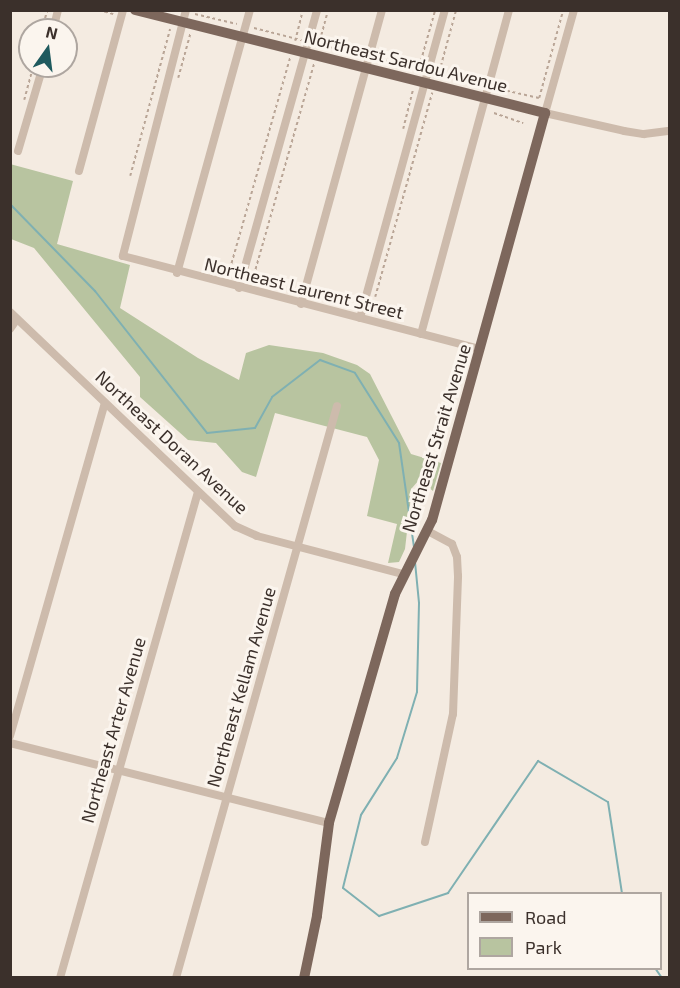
<!DOCTYPE html>
<style>
body{margin:0}
#map{position:relative;width:680px;height:988px;overflow:hidden;background:#f4ebe1;font-family:"Exo 2",sans-serif}
div>[style]{position:absolute}
.green>*{inset:0;background:#b8c4a0}
.stream>*{height:2px;margin:-1px;padding:0 1px;transform-origin:1px;border-radius:1px;background:#7fb0b2}
.path>*{height:1.5px;margin-top:-0.75px;transform-origin:0;background:repeating-linear-gradient(90deg,#b9a596 0 3px,transparent 0 6px)}
.minor>*{height:8px;margin:-4px;padding:0 4px;transform-origin:4px;border-radius:4px;background:#cdbbac}
.major>*{height:10px;margin:-5px;padding:0 5px;transform-origin:5px;border-radius:5px;background:#7d675c}
span{translate:-50% -50%;white-space:nowrap;text-align:center;line-height:1.15;-webkit-text-stroke:6px #fbf5ee;paint-order:stroke}
.street-label{font-size:18px;color:#3b302b}
.frame{position:absolute;inset:0;border:12px solid #3b302b;pointer-events:none}
.legend{position:absolute;left:467px;top:892px;width:195px;height:78px;box-sizing:border-box;background:#fbf5ee;border:2px solid #aea6a0;margin:0;padding:8px 10px;list-style:none;font-size:18px;color:#3b302b}
.legend li{display:flex;align-items:center;gap:12px;height:30px}
.legend b{width:30px;border:2px solid #aea6a0}
.north{position:absolute;left:18px;top:18px;width:60px;height:60px;box-sizing:border-box;background:#fbf5ee;border:2px solid #aea6a0;border-radius:50%;rotate:14deg;font-size:16px;font-weight:700;line-height:24px;text-align:center;color:#3b302b}
.north::after{content:'';display:block;margin:auto;width:21px;height:27px;background:#1f5a5e;clip-path:polygon(50% 0,100% 100%,50% 72%,0 100%)}
</style>
<div id="map">
<div class="green">
<div style="clip-path:polygon(10px 164px,73px 181px,57px 244px,130px 265px,120px 308px,198px 358px,239px 380px,246px 353px,269px 345px,323px 353px,357px 365px,370px 374px,411px 454px,441px 463px,433px 491px,419px 480px,412px 488px,405px 549px,399px 562px,388px 563px,397px 524px,367px 516px,379px 460px,367px 437px,275px 413px,256px 477px,242px 472px,216px 443px,188px 440px,140px 397px,140px 377px,34px 248px,11px 239px)"></div>
</div>
<div class="stream">
<div style="left:10px;top:204px;width:122px;rotate:45.7deg"></div>
<div style="left:95px;top:291px;width:181px;rotate:51.7deg"></div>
<div style="left:207px;top:433px;width:48px;rotate:-5.9deg"></div>
<div style="left:255px;top:428px;width:35px;rotate:-61deg"></div>
<div style="left:272px;top:397px;width:61px;rotate:-37.6deg"></div>
<div style="left:320px;top:360px;width:37px;rotate:20deg"></div>
<div style="left:355px;top:373px;width:83px;rotate:57.8deg"></div>
<div style="left:399px;top:443px;width:105px;rotate:81.8deg"></div>
<div style="left:415px;top:562px;width:41px;rotate:84.4deg"></div>
<div style="left:419px;top:603px;width:89px;rotate:91.3deg"></div>
<div style="left:417px;top:692px;width:69px;rotate:106.9deg"></div>
<div style="left:397px;top:758px;width:67px;rotate:122.3deg"></div>
<div style="left:361px;top:815px;width:75px;rotate:103.9deg"></div>
<div style="left:343px;top:888px;width:46px;rotate:37.9deg"></div>
<div style="left:379px;top:916px;width:73px;rotate:-18.4deg"></div>
<div style="left:448px;top:893px;width:160px;rotate:-55.7deg"></div>
<div style="left:538px;top:761px;width:81px;rotate:30.4deg"></div>
<div style="left:608px;top:802px;width:93px;rotate:81.3deg"></div>
<div style="left:655px;top:968px;width:12px;rotate:55deg"></div>
</div>
<div class="path">
<div style="left:99px;top:10px;width:15px;rotate:16deg"></div>
<div style="left:195px;top:14px;width:43px;rotate:13.4deg"></div>
<div style="left:254px;top:28px;width:49px;rotate:14.3deg"></div>
<div style="left:42px;top:30px;width:21px;rotate:-76deg"></div>
<div style="left:295px;top:41px;width:32px;rotate:-76deg"></div>
<div style="left:318px;top:44px;width:45px;rotate:14deg"></div>
<div style="left:318px;top:47px;width:38px;rotate:-75deg"></div>
<div style="left:379px;top:59px;width:43px;rotate:13.4deg"></div>
<div style="left:419px;top:67px;width:59px;rotate:-74.3deg"></div>
<div style="left:439px;top:72px;width:64px;rotate:-74.7deg"></div>
<div style="left:437px;top:74px;width:43px;rotate:13.4deg"></div>
<div style="left:178px;top:78px;width:46px;rotate:-74.7deg"></div>
<div style="left:495px;top:88px;width:45px;rotate:12.8deg"></div>
<div style="left:539px;top:98px;width:91px;rotate:-74.7deg"></div>
<div style="left:24px;top:100px;width:35px;rotate:-75deg"></div>
<div style="left:494px;top:113px;width:31px;rotate:19deg"></div>
<div style="left:403px;top:129px;width:41px;rotate:-76deg"></div>
<div style="left:130px;top:176px;width:152px;rotate:-74.8deg"></div>
<div style="left:228px;top:275px;width:226px;rotate:-74.1deg"></div>
<div style="left:252px;top:281px;width:227px;rotate:-74.1deg"></div>
<div style="left:375px;top:297px;width:212px;rotate:-74.4deg"></div>
</div>
<div class="minor">
<div style="left:186px;top:10px;width:254px;rotate:104.4deg"></div>
<div style="left:123px;top:256px;width:369px;rotate:14.6deg"></div>
<div style="left:574px;top:10px;width:107px;rotate:105.7deg"></div>
<div style="left:545px;top:113px;width:81px;rotate:12.8deg"></div>
<div style="left:624px;top:131px;width:20px;rotate:9deg"></div>
<div style="left:644px;top:134px;width:26px;rotate:-7deg"></div>
<div style="left:53px;top:30px;width:21px;rotate:-76deg"></div>
<div style="left:18px;top:151px;width:89px;rotate:-73.6deg"></div>
<div style="left:79px;top:171px;width:167px;rotate:-74.7deg"></div>
<div style="left:177px;top:273px;width:273px;rotate:-74.5deg"></div>
<div style="left:239px;top:288px;width:289px;rotate:-74.3deg"></div>
<div style="left:301px;top:304px;width:305px;rotate:-74.6deg"></div>
<div style="left:10px;top:312px;width:311px;rotate:43.6deg"></div>
<div style="left:235px;top:526px;width:24px;rotate:24deg"></div>
<div style="left:257px;top:536px;width:151px;rotate:14.6deg"></div>
<div style="left:360px;top:318px;width:320px;rotate:-74.6deg"></div>
<div style="left:10px;top:329px;width:12px;rotate:-55deg"></div>
<div style="left:421px;top:334px;width:336px;rotate:-74.8deg"></div>
<div style="left:10px;top:736px;width:346px;rotate:-74.1deg"></div>
<div style="left:10px;top:743px;width:329px;rotate:14.1deg"></div>
<div style="left:425px;top:842px;width:131px;rotate:-77.7deg"></div>
<div style="left:453px;top:714px;width:138px;rotate:-87.9deg"></div>
<div style="left:458px;top:576px;width:19px;rotate:-93deg"></div>
<div style="left:457px;top:557px;width:14px;rotate:-111deg"></div>
<div style="left:452px;top:544px;width:27px;rotate:-152deg"></div>
<div style="left:60px;top:978px;width:505px;rotate:-74.15deg"></div>
<div style="left:176px;top:978px;width:594px;rotate:-74.28deg"></div>
</div>
<div class="major">
<div style="left:135px;top:10px;width:423px;rotate:14.1deg"></div>
<div style="left:545px;top:113px;width:422px;rotate:105.5deg"></div>
<div style="left:432px;top:520px;width:83px;rotate:116.6deg"></div>
<div style="left:395px;top:594px;width:238px;rotate:106.1deg"></div>
<div style="left:329px;top:823px;width:94px;rotate:97.4deg"></div>
<div style="left:317px;top:916px;width:63px;rotate:101.8deg"></div>
</div>
<div class="street-label">
<span style="left:406px;top:61px;rotate:14deg">Northeast Sardou Avenue</span>
<span style="left:304px;top:288px;rotate:14deg">Northeast Laurent Street</span>
<span style="left:436px;top:438px;rotate:-73deg">Northeast Strait Avenue</span>
<span style="left:172px;top:442px;rotate:43deg">Northeast Doran Avenue</span>
<span style="left:241px;top:687px;rotate:-74deg">Northeast Kellam Avenue</span>
<span style="left:113px;top:730px;rotate:-74deg">Northeast Arter Avenue</span>
</div>
<div class="frame"></div>
<ul class="legend">
<li><b style="height:8px;background:#7d675c"></b>Road</li>
<li><b style="height:16px;background:#b8c4a0"></b>Park</li>
</ul>
<div class="north">N</div>
</div>
